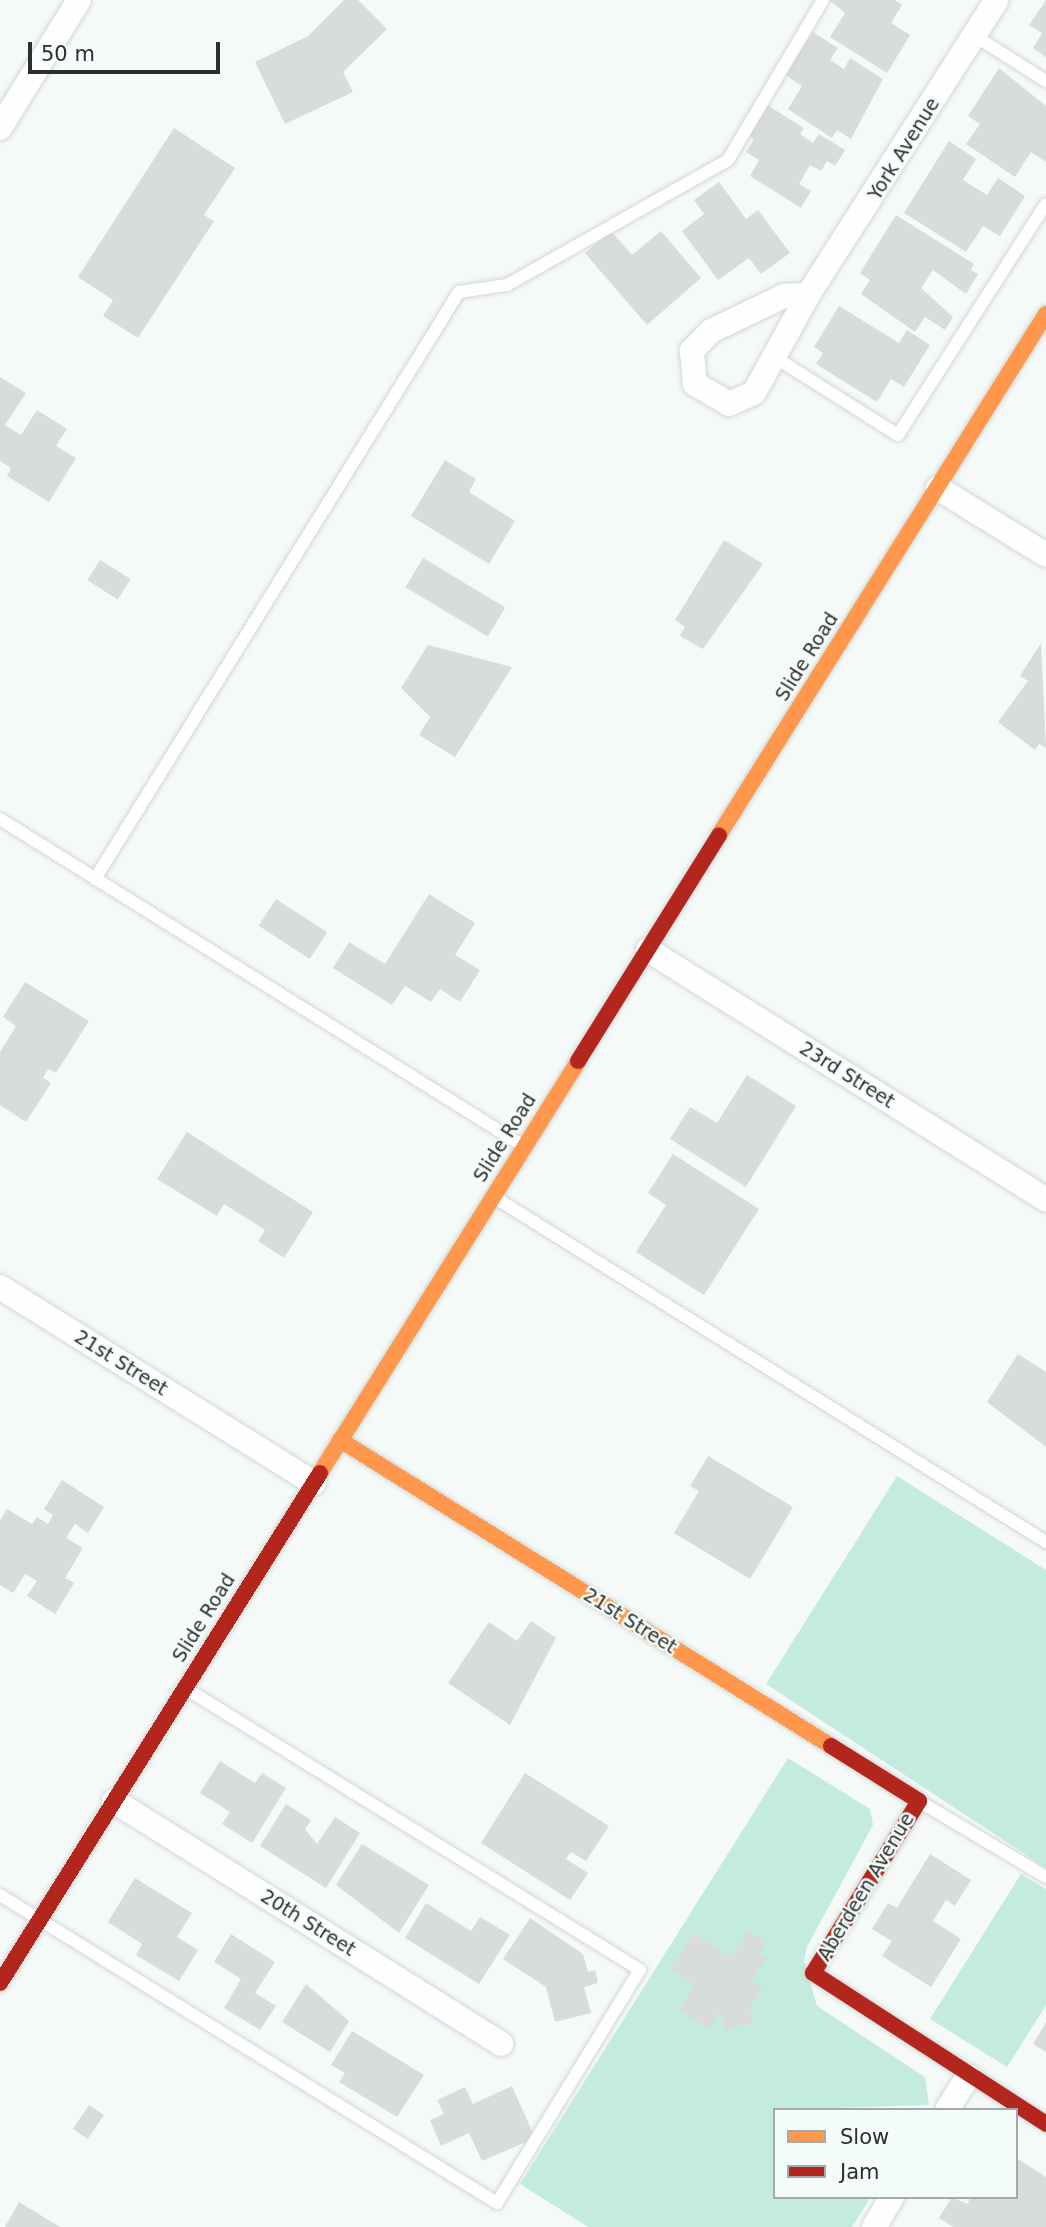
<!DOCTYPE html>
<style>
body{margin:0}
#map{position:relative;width:1046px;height:2227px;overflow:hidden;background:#f5faf8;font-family:"DejaVu Sans",sans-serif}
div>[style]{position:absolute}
.green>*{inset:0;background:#c4ecde}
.building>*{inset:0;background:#d8dcda;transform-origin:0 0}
.roads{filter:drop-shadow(0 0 2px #d2d7d5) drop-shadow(0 0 2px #d2d7d5)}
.lane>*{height:12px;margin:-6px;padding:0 6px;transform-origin:6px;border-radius:6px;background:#fefefe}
.street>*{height:24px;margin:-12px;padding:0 12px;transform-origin:12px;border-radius:12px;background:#fefefe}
.slow>*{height:16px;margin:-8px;padding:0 8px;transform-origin:8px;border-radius:8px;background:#ff974d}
.jam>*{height:16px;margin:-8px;padding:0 8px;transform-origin:8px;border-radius:8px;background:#b3261e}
span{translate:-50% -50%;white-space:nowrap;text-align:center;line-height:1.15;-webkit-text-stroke:5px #f3fcf8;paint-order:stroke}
.street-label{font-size:19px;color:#2b2f2d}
.legend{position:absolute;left:773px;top:2108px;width:245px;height:91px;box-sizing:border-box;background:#f3fcf8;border:2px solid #a3aaa7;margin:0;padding:9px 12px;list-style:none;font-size:21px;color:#2b2f2d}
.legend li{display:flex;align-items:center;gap:14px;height:35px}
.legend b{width:35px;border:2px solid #a3aaa7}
.scale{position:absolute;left:28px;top:42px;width:192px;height:32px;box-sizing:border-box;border:4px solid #2b2f2d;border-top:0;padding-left:9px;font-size:21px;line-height:24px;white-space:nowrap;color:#2b2f2d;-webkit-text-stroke:5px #f3fcf8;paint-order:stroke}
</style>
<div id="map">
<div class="green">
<div style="clip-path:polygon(897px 1476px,1046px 1570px,1046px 1868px,766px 1684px)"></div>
<div style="clip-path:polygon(788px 1758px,870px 1809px,873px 1825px,807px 1947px,804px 1961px,817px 2006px,925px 2077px,929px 2105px,775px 2110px,775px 2197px,871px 2197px,852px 2227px,588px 2227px,520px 2184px)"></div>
<div style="clip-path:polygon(1021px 1874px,1046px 1889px,1046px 2005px,1007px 2067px,930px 2019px)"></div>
</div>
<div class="building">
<div style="clip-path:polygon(344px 0,358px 0,387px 29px,343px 72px,353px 92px,285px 124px,255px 62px,308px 36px)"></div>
<div style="clip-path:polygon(895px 0,902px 5px,891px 23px,910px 35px,887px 73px,830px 37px,845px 13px,829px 0)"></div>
<div style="clip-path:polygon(1046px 0,1046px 57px,1033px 48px,1042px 33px,1029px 25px)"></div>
<div style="clip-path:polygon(813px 32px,838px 48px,830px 60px,844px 69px,850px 58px,883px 79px,851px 139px,837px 130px,832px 138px,788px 109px,802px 86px,785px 75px)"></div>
<div style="clip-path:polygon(999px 68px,1046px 106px,1046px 162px,1031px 152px,1015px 177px,966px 144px,980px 124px,968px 116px)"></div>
<div style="clip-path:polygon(767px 105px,804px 128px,800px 134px,813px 143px,819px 134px,845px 150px,835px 166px,827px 161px,821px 171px,810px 165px,799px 184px,811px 191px,801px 208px,750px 176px,759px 160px,746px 152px,754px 139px,749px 135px)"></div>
<div style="clip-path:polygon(174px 128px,235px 168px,204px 215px,214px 221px,138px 338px,103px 316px,113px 300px,78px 277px)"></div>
<div style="clip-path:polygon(949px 141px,976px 159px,963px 180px,987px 195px,998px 178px,1025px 196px,1000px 236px,983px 226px,966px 252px,904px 213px)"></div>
<div style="clip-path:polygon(719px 182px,746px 219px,758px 210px,790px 253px,761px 274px,749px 258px,718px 280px,682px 231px,704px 214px,694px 200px)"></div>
<div style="clip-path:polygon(896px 215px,974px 264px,971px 270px,978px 274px,966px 294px,933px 270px,921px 288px,953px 317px,945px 330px,925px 317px,915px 332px,861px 294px,870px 280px,860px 273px)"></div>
<div style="clip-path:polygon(611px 231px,632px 255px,661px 231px,701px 278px,647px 325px,585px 253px)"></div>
<div style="clip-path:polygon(839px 306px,899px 343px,907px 330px,930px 345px,904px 387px,891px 379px,877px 402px,816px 364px,823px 353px,814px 347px)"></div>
<div style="clip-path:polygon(0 377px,26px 393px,5px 425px,21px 435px,37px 410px,67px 429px,56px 446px,76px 458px,49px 502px,7px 476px,11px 468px,0 461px)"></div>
<div style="clip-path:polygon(445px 460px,476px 479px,469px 492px,515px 521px,489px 564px,411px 516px)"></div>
<div style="clip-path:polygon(724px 540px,763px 564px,703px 649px,680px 636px,685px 627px,675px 620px)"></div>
<div style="left:423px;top:558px;width:96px;height:34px;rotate:31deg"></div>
<div style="left:100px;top:560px;width:36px;height:24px;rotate:32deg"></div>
<div style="clip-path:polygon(1041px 643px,1046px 748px,1039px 744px,1035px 750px,998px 722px,1028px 681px,1020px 676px)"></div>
<div style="clip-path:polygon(428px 645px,512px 667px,455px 757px,419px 735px,430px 717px,401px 688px)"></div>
<div style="clip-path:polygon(429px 894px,475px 923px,455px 955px,480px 970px,460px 1002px,440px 989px,431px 1002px,405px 986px,392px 1005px,333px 968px,349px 942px,385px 964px)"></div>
<div style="left:276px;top:899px;width:61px;height:32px;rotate:33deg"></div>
<div style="clip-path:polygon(25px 982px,89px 1021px,56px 1073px,48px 1069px,43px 1078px,51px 1083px,26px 1122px,0 1105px,0 1052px,16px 1026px,3px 1017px)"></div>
<div style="clip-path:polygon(747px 1075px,796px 1106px,746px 1187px,670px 1139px,690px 1107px,717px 1123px)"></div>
<div style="clip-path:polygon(187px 1132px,313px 1212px,284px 1258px,258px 1241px,265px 1230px,224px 1204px,217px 1216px,157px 1179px)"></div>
<div style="clip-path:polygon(673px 1154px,759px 1209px,704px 1295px,636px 1252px,666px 1205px,648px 1193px)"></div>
<div style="clip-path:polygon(1018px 1354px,1046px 1372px,1046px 1447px,987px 1402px)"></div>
<div style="clip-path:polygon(708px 1456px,793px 1507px,750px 1579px,674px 1533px,699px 1491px,690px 1486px)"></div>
<div style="clip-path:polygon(62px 1480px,104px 1507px,88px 1533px,75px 1524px,66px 1538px,83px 1548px,65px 1578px,74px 1583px,55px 1614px,27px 1596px,37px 1581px,25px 1574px,13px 1593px,0 1585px,0 1521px,7px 1509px,32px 1524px,37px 1517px,48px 1524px,53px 1515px,44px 1509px)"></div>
<div style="clip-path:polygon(531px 1621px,556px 1638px,510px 1725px,448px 1683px,489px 1622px,517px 1641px)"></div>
<div style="clip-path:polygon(220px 1761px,255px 1783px,262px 1773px,286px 1788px,252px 1843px,222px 1824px,230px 1812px,200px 1793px)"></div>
<div style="clip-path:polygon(525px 1773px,609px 1826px,586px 1861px,571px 1852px,566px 1859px,588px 1873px,570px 1900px,481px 1843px)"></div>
<div style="clip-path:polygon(286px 1804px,311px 1820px,305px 1829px,317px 1844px,335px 1817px,360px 1833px,326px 1888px,260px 1846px)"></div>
<div style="clip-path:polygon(362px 1844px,429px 1885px,399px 1933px,336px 1885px)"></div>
<div style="clip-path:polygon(930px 1854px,971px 1880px,955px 1906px,946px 1900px,933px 1921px,961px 1939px,931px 1987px,882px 1956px,892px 1941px,872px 1929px,888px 1903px,897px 1908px)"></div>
<div style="clip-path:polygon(135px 1878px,192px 1913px,177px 1937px,198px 1950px,179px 1981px,136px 1955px,142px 1944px,108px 1922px)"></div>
<div style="clip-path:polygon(426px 1903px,471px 1931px,480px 1917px,510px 1935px,479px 1984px,405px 1938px)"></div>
<div style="clip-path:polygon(530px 1918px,583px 1954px,588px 1972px,595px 1970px,598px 1983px,584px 1987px,591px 2013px,555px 2022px,546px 1987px,503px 1959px)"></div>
<div style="clip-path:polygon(748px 1931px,766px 1942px,759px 1953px,767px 1958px,751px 1981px,763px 1988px,750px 2008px,754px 2022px,725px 2030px,720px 2011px,708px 2029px,679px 2010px,695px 1984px,671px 1969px,694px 1933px,731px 1957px)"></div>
<div style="clip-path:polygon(231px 1934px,275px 1962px,255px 1993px,276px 2006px,260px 2030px,224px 2008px,241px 1979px,214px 1962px)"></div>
<div style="clip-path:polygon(306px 1984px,349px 2021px,330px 2052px,282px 2022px)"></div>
<div style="clip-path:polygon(1046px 2022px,1046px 2052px,1033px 2044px)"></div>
<div style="clip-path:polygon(352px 2031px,424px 2075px,397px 2117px,339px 2082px,345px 2073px,331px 2065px)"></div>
<div style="clip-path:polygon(512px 2086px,535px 2138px,482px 2161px,469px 2133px,441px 2146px,430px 2120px,444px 2114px,437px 2100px,465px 2087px,473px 2104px)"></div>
<div style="left:89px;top:2105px;width:18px;height:29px;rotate:34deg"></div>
<div style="clip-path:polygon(1016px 2158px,1046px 2177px,1046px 2227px,953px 2227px,939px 2218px,952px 2197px,967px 2204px,971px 2197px,1016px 2197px)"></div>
<div style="clip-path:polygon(19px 2202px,60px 2227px,5px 2227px)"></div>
</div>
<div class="roads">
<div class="lane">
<div style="left:975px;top:36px;width:84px;rotate:32.4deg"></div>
<div style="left:776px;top:358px;width:144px;rotate:32.3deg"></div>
<div style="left:898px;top:435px;width:274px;rotate:-57.4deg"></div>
<div style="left:0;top:819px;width:615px;rotate:31.99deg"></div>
<div style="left:95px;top:879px;width:691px;rotate:-58.2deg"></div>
<div style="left:459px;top:292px;width:49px;rotate:-8.3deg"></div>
<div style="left:507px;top:285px;width:254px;rotate:-29.5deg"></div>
<div style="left:728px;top:160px;width:186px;rotate:-59.3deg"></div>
<div style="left:494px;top:1197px;width:651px;rotate:32.01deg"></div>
<div style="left:922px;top:1803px;width:144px;rotate:30.8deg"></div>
<div style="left:0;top:1895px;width:585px;rotate:31.79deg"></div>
<div style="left:497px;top:2203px;width:273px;rotate:-58.5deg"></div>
<div style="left:640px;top:1970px;width:535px;rotate:-148.21deg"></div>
</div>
<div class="street">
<div style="left:0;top:128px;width:150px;rotate:-58.3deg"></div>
<div style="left:808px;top:295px;width:24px;rotate:178deg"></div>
<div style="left:784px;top:296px;width:81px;rotate:154.4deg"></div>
<div style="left:711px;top:331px;width:28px;rotate:134deg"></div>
<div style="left:692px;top:351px;width:33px;rotate:85deg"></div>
<div style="left:695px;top:384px;width:39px;rotate:30deg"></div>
<div style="left:729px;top:404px;width:27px;rotate:-24deg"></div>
<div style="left:754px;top:393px;width:112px;rotate:-61.1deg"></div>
<div style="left:808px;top:295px;width:350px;rotate:-57.4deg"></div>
<div style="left:938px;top:488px;width:127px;rotate:31.8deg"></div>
<div style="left:648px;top:950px;width:470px;rotate:32.1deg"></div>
<div style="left:0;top:1287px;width:370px;rotate:32deg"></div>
<div style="left:114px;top:1801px;width:457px;rotate:32.1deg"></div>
<div style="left:947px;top:2110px;width:40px;rotate:-58deg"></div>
<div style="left:874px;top:2227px;width:35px;rotate:-59deg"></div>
</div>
<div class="slow">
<div style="left:719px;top:835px;width:615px;rotate:-57.89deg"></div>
<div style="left:340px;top:1440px;width:579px;rotate:31.93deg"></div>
<div style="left:320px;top:1473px;width:486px;rotate:-57.9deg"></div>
</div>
<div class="jam">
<div style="left:578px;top:1061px;width:266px;rotate:-58deg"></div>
<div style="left:831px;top:1746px;width:104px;rotate:32deg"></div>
<div style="left:919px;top:1801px;width:202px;rotate:121.6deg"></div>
<div style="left:813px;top:1973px;width:278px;rotate:32.9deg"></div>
<div style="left:0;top:1983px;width:602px;rotate:-57.89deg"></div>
</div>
</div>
<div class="street-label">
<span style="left:904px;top:149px;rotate:-58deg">York Avenue</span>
<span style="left:807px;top:657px;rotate:-58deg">Slide Road</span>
<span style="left:847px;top:1075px;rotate:32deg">23rd Street</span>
<span style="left:505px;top:1138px;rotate:-58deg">Slide Road</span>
<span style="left:121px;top:1363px;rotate:32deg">21st Street</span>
<span style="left:204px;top:1618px;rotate:-58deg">Slide Road</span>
<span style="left:630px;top:1621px;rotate:32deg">21st Street</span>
<span style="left:866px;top:1887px;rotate:-59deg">Aberdeen Avenue</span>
<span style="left:308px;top:1923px;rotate:32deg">20th Street</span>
</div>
<ul class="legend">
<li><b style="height:9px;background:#ff974d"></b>Slow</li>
<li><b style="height:9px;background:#b3261e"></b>Jam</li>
</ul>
<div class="scale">50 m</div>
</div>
